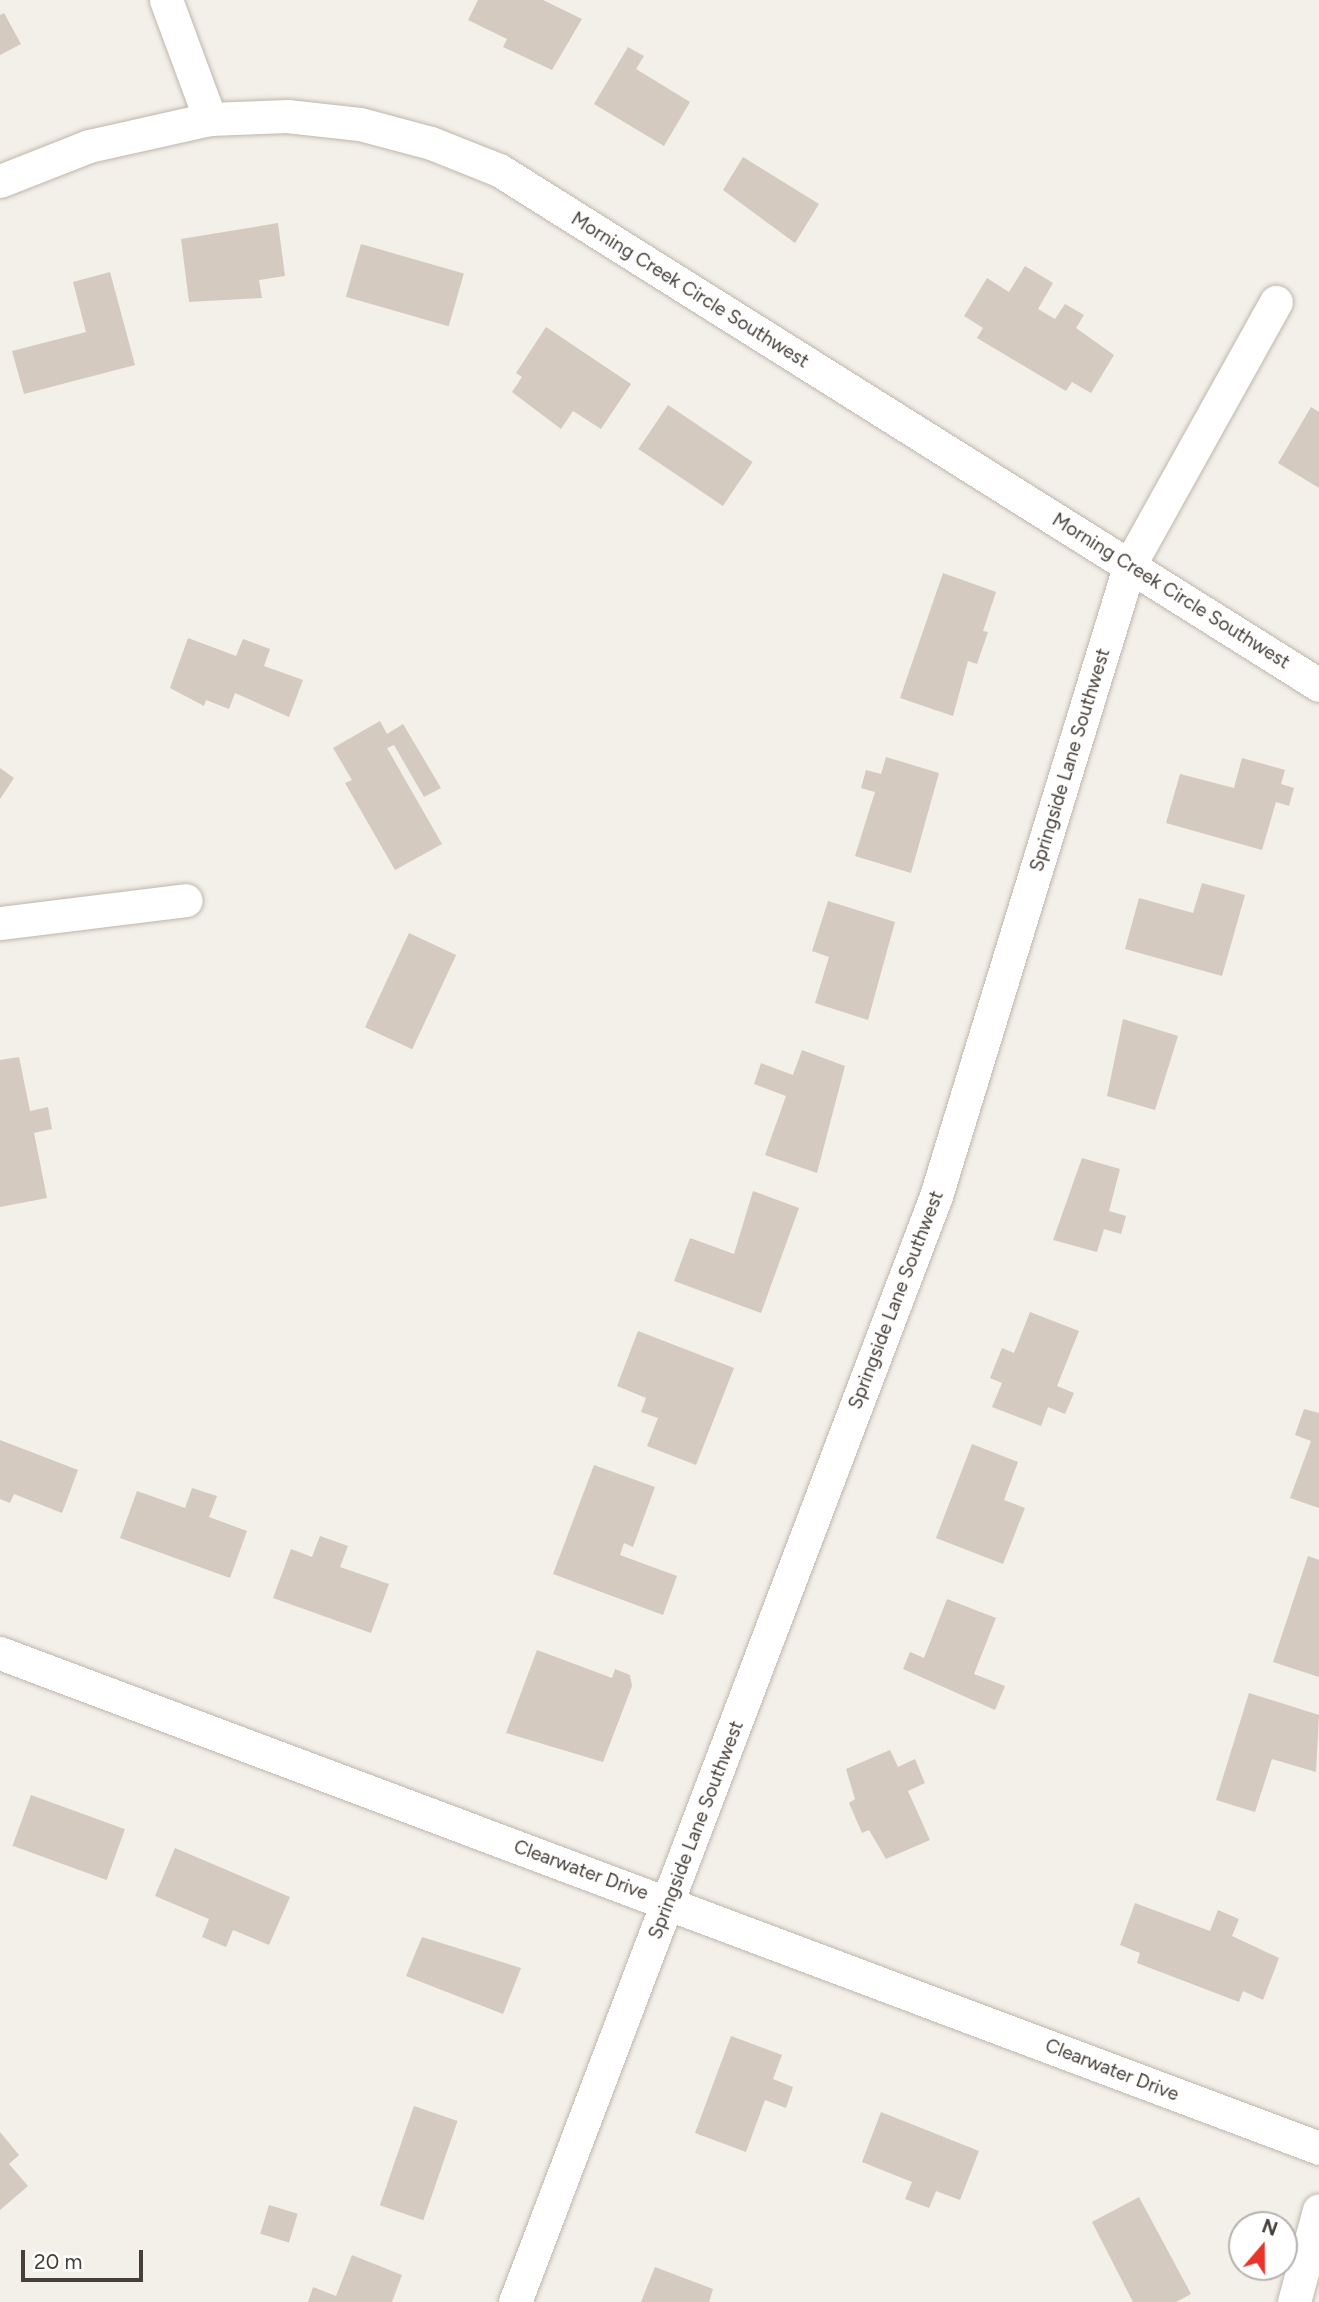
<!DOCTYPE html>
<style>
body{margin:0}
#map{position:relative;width:1319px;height:2302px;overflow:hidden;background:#f3efe9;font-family:Figtree,sans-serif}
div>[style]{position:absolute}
.building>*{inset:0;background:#d4cabf;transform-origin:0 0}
.roads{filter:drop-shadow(0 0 2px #beb6ac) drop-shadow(0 0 2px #beb6ac)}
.minor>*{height:33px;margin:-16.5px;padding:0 16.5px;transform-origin:16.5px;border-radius:16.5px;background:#fff}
span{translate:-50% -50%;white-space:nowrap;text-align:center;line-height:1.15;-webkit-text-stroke:5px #fff;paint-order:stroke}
.street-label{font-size:19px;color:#463f38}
.north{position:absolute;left:1228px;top:2211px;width:70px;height:70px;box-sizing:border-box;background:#fff;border:2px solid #b5b2af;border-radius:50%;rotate:20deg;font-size:19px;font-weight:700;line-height:28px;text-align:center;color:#463f38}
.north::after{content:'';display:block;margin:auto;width:24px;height:32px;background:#ea3329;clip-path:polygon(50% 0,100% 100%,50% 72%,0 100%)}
.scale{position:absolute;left:21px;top:2250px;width:122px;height:32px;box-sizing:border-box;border:4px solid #463f38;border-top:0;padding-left:9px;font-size:21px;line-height:24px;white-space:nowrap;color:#463f38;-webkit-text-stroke:5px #fff;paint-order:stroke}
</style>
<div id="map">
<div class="building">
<div style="clip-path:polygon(478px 0,543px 0,582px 19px,552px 70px,503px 47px,507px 39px,468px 20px)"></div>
<div style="clip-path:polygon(4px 13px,21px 44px,0 55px,0 15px)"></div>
<div style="clip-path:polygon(628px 47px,644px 56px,636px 69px,690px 102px,664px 146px,594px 104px)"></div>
<div style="clip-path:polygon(743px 157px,819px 204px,795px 243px,723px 190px)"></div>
<div style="clip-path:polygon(278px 223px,285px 276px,259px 280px,262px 298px,189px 302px,181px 239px)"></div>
<div style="left:361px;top:244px;width:107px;height:55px;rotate:16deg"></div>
<div style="clip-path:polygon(1025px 266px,1053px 283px,1038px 309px,1055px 319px,1065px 304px,1084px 315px,1076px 328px,1114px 355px,1091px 393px,1072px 382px,1066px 391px,977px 338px,983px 328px,964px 316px,987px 278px,1009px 292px)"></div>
<div style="clip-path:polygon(110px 272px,135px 365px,24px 394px,12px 351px,86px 332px,73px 282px)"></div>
<div style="clip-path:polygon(546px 327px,631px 384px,601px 429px,573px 411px,561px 429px,512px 392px,522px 377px,516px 373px)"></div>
<div style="left:668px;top:405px;width:102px;height:53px;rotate:34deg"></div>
<div style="clip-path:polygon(1311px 407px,1319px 412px,1319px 488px,1278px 463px)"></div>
<div style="clip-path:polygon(943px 573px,996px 592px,983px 631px,988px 632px,977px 664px,968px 661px,953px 716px,900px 698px)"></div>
<div style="clip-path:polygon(188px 638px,236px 656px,243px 639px,270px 649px,264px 666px,303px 680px,289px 717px,235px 693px,229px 709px,206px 700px,204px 706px,170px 688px)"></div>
<div style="clip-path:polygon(380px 721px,387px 734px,403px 724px,441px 788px,424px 797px,394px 745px,387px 748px,442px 844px,395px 870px,345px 783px,352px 780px,333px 748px)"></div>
<div style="clip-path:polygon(886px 757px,939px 773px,911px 873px,855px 856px,875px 792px,861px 788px,866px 770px,881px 774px)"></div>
<div style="clip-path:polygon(1242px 758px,1285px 770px,1281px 784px,1294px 788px,1289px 806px,1276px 802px,1262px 850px,1166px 823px,1180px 774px,1234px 788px)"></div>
<div style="clip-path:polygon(0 768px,14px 778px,0 799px)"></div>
<div style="clip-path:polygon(1202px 883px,1245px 895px,1222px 976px,1125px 949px,1139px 898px,1193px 913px)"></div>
<div style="clip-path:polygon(828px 901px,895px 922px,868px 1020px,815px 1003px,829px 957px,812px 951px)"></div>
<div style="left:409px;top:933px;width:52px;height:104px;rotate:25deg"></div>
<div style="clip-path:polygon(1123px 1019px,1178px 1036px,1155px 1110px,1107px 1096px)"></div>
<div style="clip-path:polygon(802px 1050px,845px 1066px,817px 1173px,765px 1155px,786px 1096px,754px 1084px,761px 1063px,793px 1075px)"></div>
<div style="clip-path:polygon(19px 1057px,30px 1111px,48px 1107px,52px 1129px,34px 1133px,47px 1198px,0 1207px,0 1060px)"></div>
<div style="clip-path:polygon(1082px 1158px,1120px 1169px,1109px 1211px,1126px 1216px,1121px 1234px,1104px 1229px,1097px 1252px,1053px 1240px)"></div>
<div style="clip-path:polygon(753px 1191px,799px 1208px,761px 1313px,674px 1281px,690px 1238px,734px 1254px)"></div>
<div style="clip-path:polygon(1030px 1312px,1079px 1331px,1057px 1386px,1074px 1393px,1065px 1414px,1048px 1407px,1041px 1426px,992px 1407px,1002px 1383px,990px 1378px,1002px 1348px,1014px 1353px)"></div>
<div style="clip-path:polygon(638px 1331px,734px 1368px,696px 1465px,647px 1446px,658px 1418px,641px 1412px,646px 1398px,617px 1386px)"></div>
<div style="clip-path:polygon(1304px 1409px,1319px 1413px,1319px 1508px,1290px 1498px,1311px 1441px,1295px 1435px)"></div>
<div style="clip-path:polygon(0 1440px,78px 1470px,62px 1513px,14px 1494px,10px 1503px,0 1499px)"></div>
<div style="clip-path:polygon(972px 1444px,1018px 1462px,1004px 1500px,1025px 1508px,1003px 1564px,936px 1538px)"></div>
<div style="clip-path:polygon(594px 1465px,655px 1487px,633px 1547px,624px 1543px,620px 1555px,677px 1576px,663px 1615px,553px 1574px)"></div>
<div style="clip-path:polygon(192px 1488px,217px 1496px,209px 1517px,247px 1531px,230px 1578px,120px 1538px,137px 1491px,185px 1508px)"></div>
<div style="clip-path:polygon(320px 1536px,348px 1546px,340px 1567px,389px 1584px,371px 1633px,273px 1598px,291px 1549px,312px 1557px)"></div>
<div style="clip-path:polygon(1308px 1556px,1319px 1560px,1319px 1677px,1273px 1662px)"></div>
<div style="clip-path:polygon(947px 1599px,996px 1618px,974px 1674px,1005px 1686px,995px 1710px,903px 1669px,910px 1652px,924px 1658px)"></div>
<div style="clip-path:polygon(537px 1650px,612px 1678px,615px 1669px,630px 1675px,632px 1686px,603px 1762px,506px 1733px)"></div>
<div style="clip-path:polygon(1249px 1693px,1319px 1715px,1316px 1772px,1272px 1759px,1255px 1812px,1216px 1800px)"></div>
<div style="clip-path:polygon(890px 1750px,898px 1767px,915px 1759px,925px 1783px,908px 1791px,930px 1840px,886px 1859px,869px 1830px,862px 1833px,849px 1803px,855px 1799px,846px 1769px)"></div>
<div style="left:31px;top:1795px;width:100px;height:54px;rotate:20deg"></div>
<div style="clip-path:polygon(175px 1848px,290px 1897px,269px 1945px,233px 1930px,226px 1947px,202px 1937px,209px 1919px,155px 1896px)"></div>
<div style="clip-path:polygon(1135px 1903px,1210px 1931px,1218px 1910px,1239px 1919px,1232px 1936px,1279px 1958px,1263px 2000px,1243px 1991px,1239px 2002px,1137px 1963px,1140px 1953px,1120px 1945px)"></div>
<div style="clip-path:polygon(422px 1937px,521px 1968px,503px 2014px,406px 1976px)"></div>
<div style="clip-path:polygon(731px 2036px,782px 2055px,773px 2079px,793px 2087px,786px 2108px,765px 2100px,746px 2152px,695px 2133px)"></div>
<div style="left:414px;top:2106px;width:46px;height:105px;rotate:19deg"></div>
<div style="clip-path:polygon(881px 2112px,979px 2151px,960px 2200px,936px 2191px,929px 2208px,905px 2199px,912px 2182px,862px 2162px)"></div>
<div style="clip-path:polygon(0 2132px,19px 2155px,9px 2164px,28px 2186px,0 2210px)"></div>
<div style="clip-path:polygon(1139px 2197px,1191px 2294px,1176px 2302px,1133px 2302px,1092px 2222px)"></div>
<div style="left:269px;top:2205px;width:30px;height:30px;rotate:17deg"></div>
<div style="clip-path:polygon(352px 2255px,402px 2275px,392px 2302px,308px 2302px,313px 2287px,336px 2296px)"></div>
<div style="clip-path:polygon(655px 2267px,713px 2289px,709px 2302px,641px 2302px)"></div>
</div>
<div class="roads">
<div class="minor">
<div style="left:166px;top:0;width:127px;rotate:69.7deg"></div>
<div style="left:0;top:181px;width:96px;rotate:-21.5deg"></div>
<div style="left:89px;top:146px;width:124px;rotate:-12.6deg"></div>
<div style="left:210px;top:119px;width:77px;rotate:-2.2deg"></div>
<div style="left:287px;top:116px;width:73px;rotate:6.3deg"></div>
<div style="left:360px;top:124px;width:73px;rotate:15deg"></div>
<div style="left:431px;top:143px;width:73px;rotate:21.7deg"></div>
<div style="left:499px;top:170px;width:968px;rotate:32.13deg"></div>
<div style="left:0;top:923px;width:187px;rotate:-7deg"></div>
<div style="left:0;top:1653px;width:1409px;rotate:20.57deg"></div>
<div style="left:515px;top:2302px;width:1183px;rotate:-69.16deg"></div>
<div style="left:936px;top:1196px;width:661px;rotate:-72.94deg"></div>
<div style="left:1130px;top:564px;width:300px;rotate:-60.9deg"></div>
<div style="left:1294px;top:2302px;width:95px;rotate:-74.8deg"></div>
</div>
</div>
<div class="street-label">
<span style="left:690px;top:290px;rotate:32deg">Morning Creek Circle Southwest</span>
<span style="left:1171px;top:591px;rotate:32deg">Morning Creek Circle Southwest</span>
<span style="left:1070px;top:760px;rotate:-73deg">Springside Lane Southwest</span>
<span style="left:896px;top:1300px;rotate:-69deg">Springside Lane Southwest</span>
<span style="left:696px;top:1830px;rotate:-69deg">Springside Lane Southwest</span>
<span style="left:581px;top:1870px;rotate:20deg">Clearwater Drive</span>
<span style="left:1112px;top:2070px;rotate:21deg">Clearwater Drive</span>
</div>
<div class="north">N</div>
<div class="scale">20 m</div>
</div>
